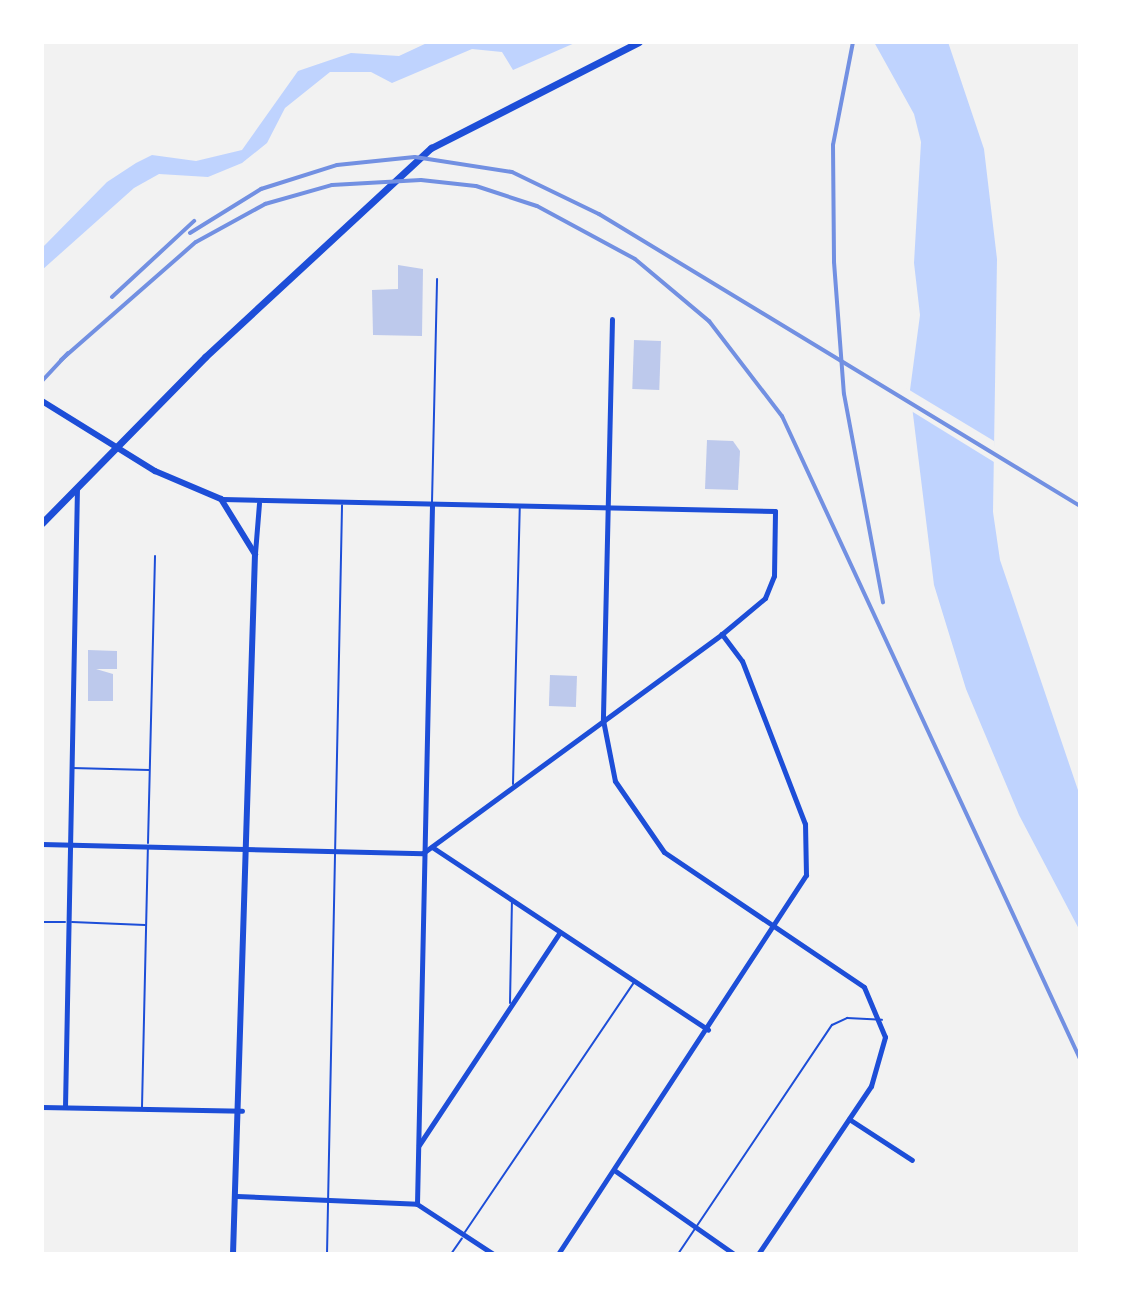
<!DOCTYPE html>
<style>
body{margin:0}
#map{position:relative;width:1122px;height:1296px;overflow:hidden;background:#f2f2f2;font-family:"Zilla Slab",serif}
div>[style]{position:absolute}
.water>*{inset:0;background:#bfd3fe}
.pier>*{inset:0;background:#f2f2f2}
.building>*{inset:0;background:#bdc9ec;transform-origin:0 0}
.service>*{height:2px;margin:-1px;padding:0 1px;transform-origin:1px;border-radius:1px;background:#1d4ed8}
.minor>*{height:5px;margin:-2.5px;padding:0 2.5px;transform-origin:2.5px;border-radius:2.5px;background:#1d4ed8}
.tertiary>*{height:6px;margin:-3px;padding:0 3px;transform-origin:3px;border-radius:3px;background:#1d4ed8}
.secondary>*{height:7px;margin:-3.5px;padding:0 3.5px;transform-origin:3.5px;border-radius:3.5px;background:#1d4ed8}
.rail>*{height:4px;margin:-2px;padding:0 2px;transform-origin:2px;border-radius:2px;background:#7290e2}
span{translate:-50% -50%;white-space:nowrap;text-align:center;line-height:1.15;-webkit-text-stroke:8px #fff;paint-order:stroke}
.frame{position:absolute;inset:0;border:44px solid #fff;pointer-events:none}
</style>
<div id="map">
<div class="water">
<div style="clip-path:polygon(429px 42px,577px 42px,513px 70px,502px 52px,472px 49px,392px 83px,371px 72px,330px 72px,285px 108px,267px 143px,242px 163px,208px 177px,159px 174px,134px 188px,42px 270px,42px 248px,107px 182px,136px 163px,152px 155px,196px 161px,242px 150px,298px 71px,351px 53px,399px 56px)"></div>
<div style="clip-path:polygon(874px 42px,948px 42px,984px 149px,997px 259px,993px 512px,1000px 560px,1080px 796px,1080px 931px,1019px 815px,966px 689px,934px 585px,910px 390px,920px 315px,914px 263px,921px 142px,914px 114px)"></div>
</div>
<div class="pier">
<div style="clip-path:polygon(906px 388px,994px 441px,994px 462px,908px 409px)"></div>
</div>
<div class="building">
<div style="clip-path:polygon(398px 265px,423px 269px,422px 336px,373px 335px,372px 290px,398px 289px)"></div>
<div style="left:634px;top:340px;width:27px;height:49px;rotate:2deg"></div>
<div style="clip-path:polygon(707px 440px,733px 441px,740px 451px,738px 490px,705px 489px)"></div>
<div style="clip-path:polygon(88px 650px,117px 651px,117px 669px,96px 669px,113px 674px,113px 701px,88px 701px)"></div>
<div style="left:550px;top:675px;width:27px;height:31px;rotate:2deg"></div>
</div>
<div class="service">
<div style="left:432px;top:502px;width:223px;rotate:-88.7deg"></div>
<div style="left:72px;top:768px;width:77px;rotate:1.5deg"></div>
<div style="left:513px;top:784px;width:278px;rotate:-88.6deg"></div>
<div style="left:148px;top:843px;width:287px;rotate:-88.6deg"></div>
<div style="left:42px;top:922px;width:23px"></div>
<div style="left:72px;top:922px;width:73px;rotate:2.4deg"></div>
<div style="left:510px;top:1003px;width:102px;rotate:-88.9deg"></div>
<div style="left:142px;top:1107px;width:258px;rotate:-88.7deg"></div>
<div style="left:465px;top:1232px;width:302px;rotate:-55.9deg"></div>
<div style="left:327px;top:1254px;width:749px;rotate:-88.85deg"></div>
<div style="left:451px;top:1254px;width:19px;rotate:-55deg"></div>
<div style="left:678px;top:1254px;width:276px;rotate:-56.1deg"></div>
<div style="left:832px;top:1025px;width:17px;rotate:-25deg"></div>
<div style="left:847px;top:1018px;width:35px;rotate:3deg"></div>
</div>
<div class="minor">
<div style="left:612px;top:319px;width:401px;rotate:91.3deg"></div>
<div style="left:603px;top:720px;width:62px;rotate:78.9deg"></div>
<div style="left:615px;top:781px;width:86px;rotate:55.4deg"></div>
<div style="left:664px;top:852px;width:241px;rotate:34deg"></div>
<div style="left:864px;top:987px;width:54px;rotate:67.2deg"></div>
<div style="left:885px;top:1037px;width:51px;rotate:105.9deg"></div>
<div style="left:871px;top:1086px;width:202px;rotate:123.9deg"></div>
<div style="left:255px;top:553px;width:50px;rotate:-85.4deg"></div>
<div style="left:42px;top:844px;width:381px;rotate:1.4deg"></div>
<div style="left:423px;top:853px;width:371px;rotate:-36.2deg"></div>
<div style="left:722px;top:634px;width:56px;rotate:-39.9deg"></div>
<div style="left:765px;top:598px;width:24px;rotate:-68deg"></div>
<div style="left:774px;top:576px;width:65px;rotate:-89.1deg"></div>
<div style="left:775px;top:511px;width:553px;rotate:-178.76deg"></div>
<div style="left:432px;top:847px;width:331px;rotate:33.5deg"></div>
<div style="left:42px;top:1107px;width:200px;rotate:1.1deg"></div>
<div style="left:65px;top:1107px;width:619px;rotate:-88.89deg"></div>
<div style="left:849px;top:1119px;width:75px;rotate:33.1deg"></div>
<div style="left:419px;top:1145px;width:255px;rotate:-56.5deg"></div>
<div style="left:614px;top:1170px;width:146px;rotate:35deg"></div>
<div style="left:237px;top:1196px;width:180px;rotate:2.5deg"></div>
<div style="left:417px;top:1204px;width:91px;rotate:33.3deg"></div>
<div style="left:417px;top:1204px;width:699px;rotate:-88.77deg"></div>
<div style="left:558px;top:1254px;width:453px;rotate:-56.8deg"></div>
<div style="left:806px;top:875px;width:51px;rotate:-91.1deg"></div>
<div style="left:805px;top:824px;width:175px;rotate:-111.1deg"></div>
<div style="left:742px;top:661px;width:34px;rotate:-127deg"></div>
</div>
<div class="tertiary">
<div style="left:42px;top:401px;width:133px;rotate:31.8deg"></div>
<div style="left:155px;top:471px;width:72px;rotate:23deg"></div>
<div style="left:221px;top:499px;width:65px;rotate:58.3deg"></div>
<div style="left:255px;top:554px;width:700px;rotate:91.8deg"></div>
</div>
<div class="secondary">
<div style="left:42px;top:523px;width:233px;rotate:-45.5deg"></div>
<div style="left:205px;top:357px;width:308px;rotate:-42.8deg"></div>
<div style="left:431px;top:148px;width:233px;rotate:-27deg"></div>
</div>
<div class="rail">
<div style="left:853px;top:42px;width:105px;rotate:101deg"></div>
<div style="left:833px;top:145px;width:117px;rotate:89.5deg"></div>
<div style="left:834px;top:262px;width:132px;rotate:85.7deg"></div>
<div style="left:844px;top:394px;width:212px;rotate:79.4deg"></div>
<div style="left:190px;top:233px;width:84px;rotate:-31.8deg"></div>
<div style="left:261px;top:189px;width:80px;rotate:-17.5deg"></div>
<div style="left:337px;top:165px;width:78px;rotate:-5.9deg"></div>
<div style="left:415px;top:157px;width:98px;rotate:8.8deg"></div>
<div style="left:512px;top:172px;width:97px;rotate:25.8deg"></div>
<div style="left:599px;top:214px;width:563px;rotate:31.26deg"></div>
<div style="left:112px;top:297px;width:112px;rotate:-42.8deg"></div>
<div style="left:61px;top:360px;width:179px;rotate:-41.2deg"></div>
<div style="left:196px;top:242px;width:79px;rotate:-28.8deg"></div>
<div style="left:265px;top:204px;width:70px;rotate:-15.8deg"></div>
<div style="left:332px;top:185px;width:89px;rotate:-3.2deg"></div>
<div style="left:421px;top:180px;width:55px;rotate:6.2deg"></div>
<div style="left:476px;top:186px;width:64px;rotate:18.2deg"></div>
<div style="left:537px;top:206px;width:111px;rotate:28.4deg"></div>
<div style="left:635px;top:259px;width:97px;rotate:40deg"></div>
<div style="left:709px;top:321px;width:120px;rotate:52.5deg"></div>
<div style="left:782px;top:416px;width:709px;rotate:65.13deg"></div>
<div style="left:42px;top:381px;width:38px;rotate:-47deg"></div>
</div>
<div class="frame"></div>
</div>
